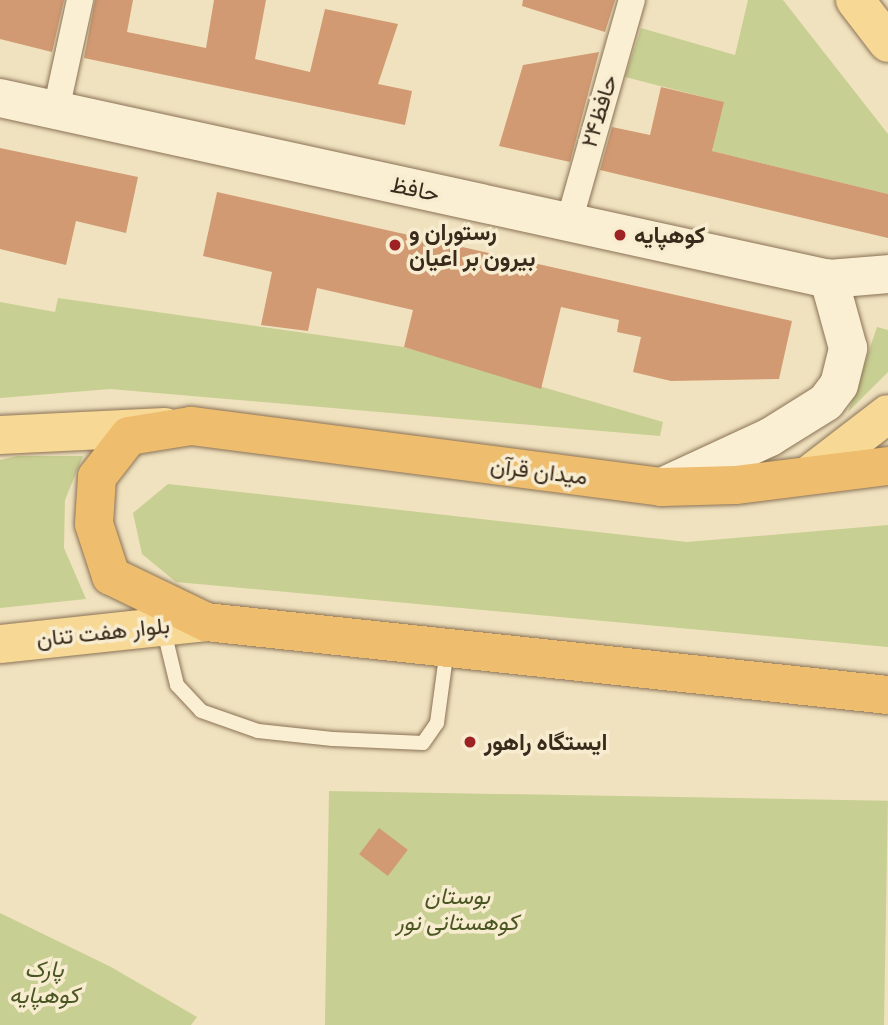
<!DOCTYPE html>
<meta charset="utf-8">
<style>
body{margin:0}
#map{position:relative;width:888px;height:1025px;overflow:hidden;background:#f0e2bf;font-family:"Source Serif 4",Vazirmatn,serif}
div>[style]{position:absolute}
.green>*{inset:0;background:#c8cf92;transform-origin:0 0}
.building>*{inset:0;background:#d19a72;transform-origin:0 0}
.roads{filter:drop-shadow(0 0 2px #8a7256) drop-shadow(0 0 2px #8a7256)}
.service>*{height:14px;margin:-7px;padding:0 7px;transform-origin:7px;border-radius:7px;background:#fbefd3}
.minor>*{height:26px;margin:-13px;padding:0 13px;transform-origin:13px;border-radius:13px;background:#fbefd3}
.secondary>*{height:38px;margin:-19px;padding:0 19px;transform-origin:19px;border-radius:19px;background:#fbefd3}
.primary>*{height:38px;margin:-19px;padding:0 19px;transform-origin:19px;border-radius:19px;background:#f7d894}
.trunk>*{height:38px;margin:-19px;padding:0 19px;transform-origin:19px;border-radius:19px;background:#eebd6e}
.dots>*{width:19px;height:19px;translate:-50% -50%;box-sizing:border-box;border:4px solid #f7eccf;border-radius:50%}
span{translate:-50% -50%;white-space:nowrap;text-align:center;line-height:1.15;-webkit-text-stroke:7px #f7eccf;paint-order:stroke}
.street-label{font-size:23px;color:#392a1c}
.poi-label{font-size:23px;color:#392a1c;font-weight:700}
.left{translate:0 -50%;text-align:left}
.park-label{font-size:23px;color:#495621;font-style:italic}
</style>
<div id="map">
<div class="green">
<div style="clip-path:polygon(748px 0,783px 0,888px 134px,888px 194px,712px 151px,723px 102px,625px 77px,641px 28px,735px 55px)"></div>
<div style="clip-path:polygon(58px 298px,404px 347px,663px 422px,660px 436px,110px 389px,0 398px,0 302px,55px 312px)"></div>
<div style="clip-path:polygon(877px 327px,888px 330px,888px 372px,848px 412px)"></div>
<div style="clip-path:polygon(17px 456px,83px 456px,65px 500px,64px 548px,86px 599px,0 608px,0 460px)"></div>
<div style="clip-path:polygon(168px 484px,687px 542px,888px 525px,888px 647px,176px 582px,142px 554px,133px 513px)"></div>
<div style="left:329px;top:791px;width:559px;height:235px;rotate:1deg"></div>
<div style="clip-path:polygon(0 913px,111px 967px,197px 1017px,191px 1025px,0 1025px)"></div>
</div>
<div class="building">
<div style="clip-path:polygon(0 0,64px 0,52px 52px,0 39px)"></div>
<div style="clip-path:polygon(95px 0,133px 0,127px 32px,206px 48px,214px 0,266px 0,255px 59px,310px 72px,325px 9px,398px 24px,378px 84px,412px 91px,405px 125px,84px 58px)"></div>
<div style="clip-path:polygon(523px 0,615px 0,605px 32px,522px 6px)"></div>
<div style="clip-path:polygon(599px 52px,570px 162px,499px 146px,523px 65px)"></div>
<div style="clip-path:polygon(661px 87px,724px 102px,712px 151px,888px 194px,888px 238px,600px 170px,612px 127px,650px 135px)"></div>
<div style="clip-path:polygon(0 148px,138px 177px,126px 233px,76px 221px,66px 265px,0 249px)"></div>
<div style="clip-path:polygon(217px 192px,792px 321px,779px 379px,671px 381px,633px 372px,641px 337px,617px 332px,619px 320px,561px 307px,541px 389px,404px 347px,413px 310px,317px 288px,308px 331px,261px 325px,272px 272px,203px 256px)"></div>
<div style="left:379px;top:828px;width:36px;height:33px;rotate:37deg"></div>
</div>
<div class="roads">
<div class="service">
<div style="left:163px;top:627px;width:60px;rotate:76.4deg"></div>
<div style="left:177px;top:685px;width:35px;rotate:47deg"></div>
<div style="left:201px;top:711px;width:60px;rotate:19.3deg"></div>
<div style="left:258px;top:731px;width:75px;rotate:6.1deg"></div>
<div style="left:333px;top:739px;width:90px;rotate:2.5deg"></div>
<div style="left:423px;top:743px;width:24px;rotate:-55deg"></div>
<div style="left:437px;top:723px;width:75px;rotate:-82.3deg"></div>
</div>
<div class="minor">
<div style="left:56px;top:110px;width:113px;rotate:-77.7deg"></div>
<div style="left:569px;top:222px;width:231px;rotate:-74.2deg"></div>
</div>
<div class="secondary">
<div style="left:0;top:98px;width:849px;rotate:12.32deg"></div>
<div style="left:829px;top:279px;width:59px;rotate:-4.8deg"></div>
<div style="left:662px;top:487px;width:119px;rotate:-24.8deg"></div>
<div style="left:770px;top:437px;width:66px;rotate:-32deg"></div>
<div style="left:826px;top:402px;width:21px;rotate:-53deg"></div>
<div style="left:839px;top:385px;width:38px;rotate:-76deg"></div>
<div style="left:848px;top:348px;width:72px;rotate:-105.4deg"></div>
</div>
<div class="primary">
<div style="left:855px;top:0;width:54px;rotate:52.5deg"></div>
<div style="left:0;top:435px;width:165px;rotate:-2.8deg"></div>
<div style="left:810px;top:474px;width:98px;rotate:-37.6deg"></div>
<div style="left:0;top:644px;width:207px;rotate:-6.1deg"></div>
</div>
<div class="trunk">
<div style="left:888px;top:466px;width:154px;rotate:172.9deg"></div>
<div style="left:735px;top:485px;width:73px;rotate:178.4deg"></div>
<div style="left:662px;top:487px;width:475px;rotate:-172.6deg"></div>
<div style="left:191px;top:426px;width:63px;rotate:170.8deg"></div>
<div style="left:129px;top:436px;width:52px;rotate:128deg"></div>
<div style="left:97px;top:477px;width:47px;rotate:93.7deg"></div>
<div style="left:94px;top:524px;width:55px;rotate:71.9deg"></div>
<div style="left:111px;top:576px;width:106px;rotate:25.8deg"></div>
<div style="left:206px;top:622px;width:686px;rotate:6.11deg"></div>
</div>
</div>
<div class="dots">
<div style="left:620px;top:235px;background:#9d2223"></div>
<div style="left:395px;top:245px;background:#9d2223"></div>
<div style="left:470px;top:742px;background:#9d2223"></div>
</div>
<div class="street-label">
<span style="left:599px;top:111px;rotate:-73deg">حافظ۲۴</span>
<span style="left:415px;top:189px;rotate:12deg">حافظ</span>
<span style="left:539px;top:471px;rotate:7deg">میدان قرآن</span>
<span style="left:103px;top:632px;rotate:-6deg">بلوار هفت تنان</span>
</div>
<div class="poi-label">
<span class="left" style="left:409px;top:245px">رستوران و<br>بیرون بر اعيان</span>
<span class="left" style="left:634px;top:235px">کوهپایه</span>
<span class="left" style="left:484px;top:742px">ایستگاه راهور</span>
</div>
<div class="park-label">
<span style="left:457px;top:909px">بوستان<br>کوهستانی نور</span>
<span style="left:44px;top:982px">پارک<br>کوهپایه</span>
</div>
</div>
